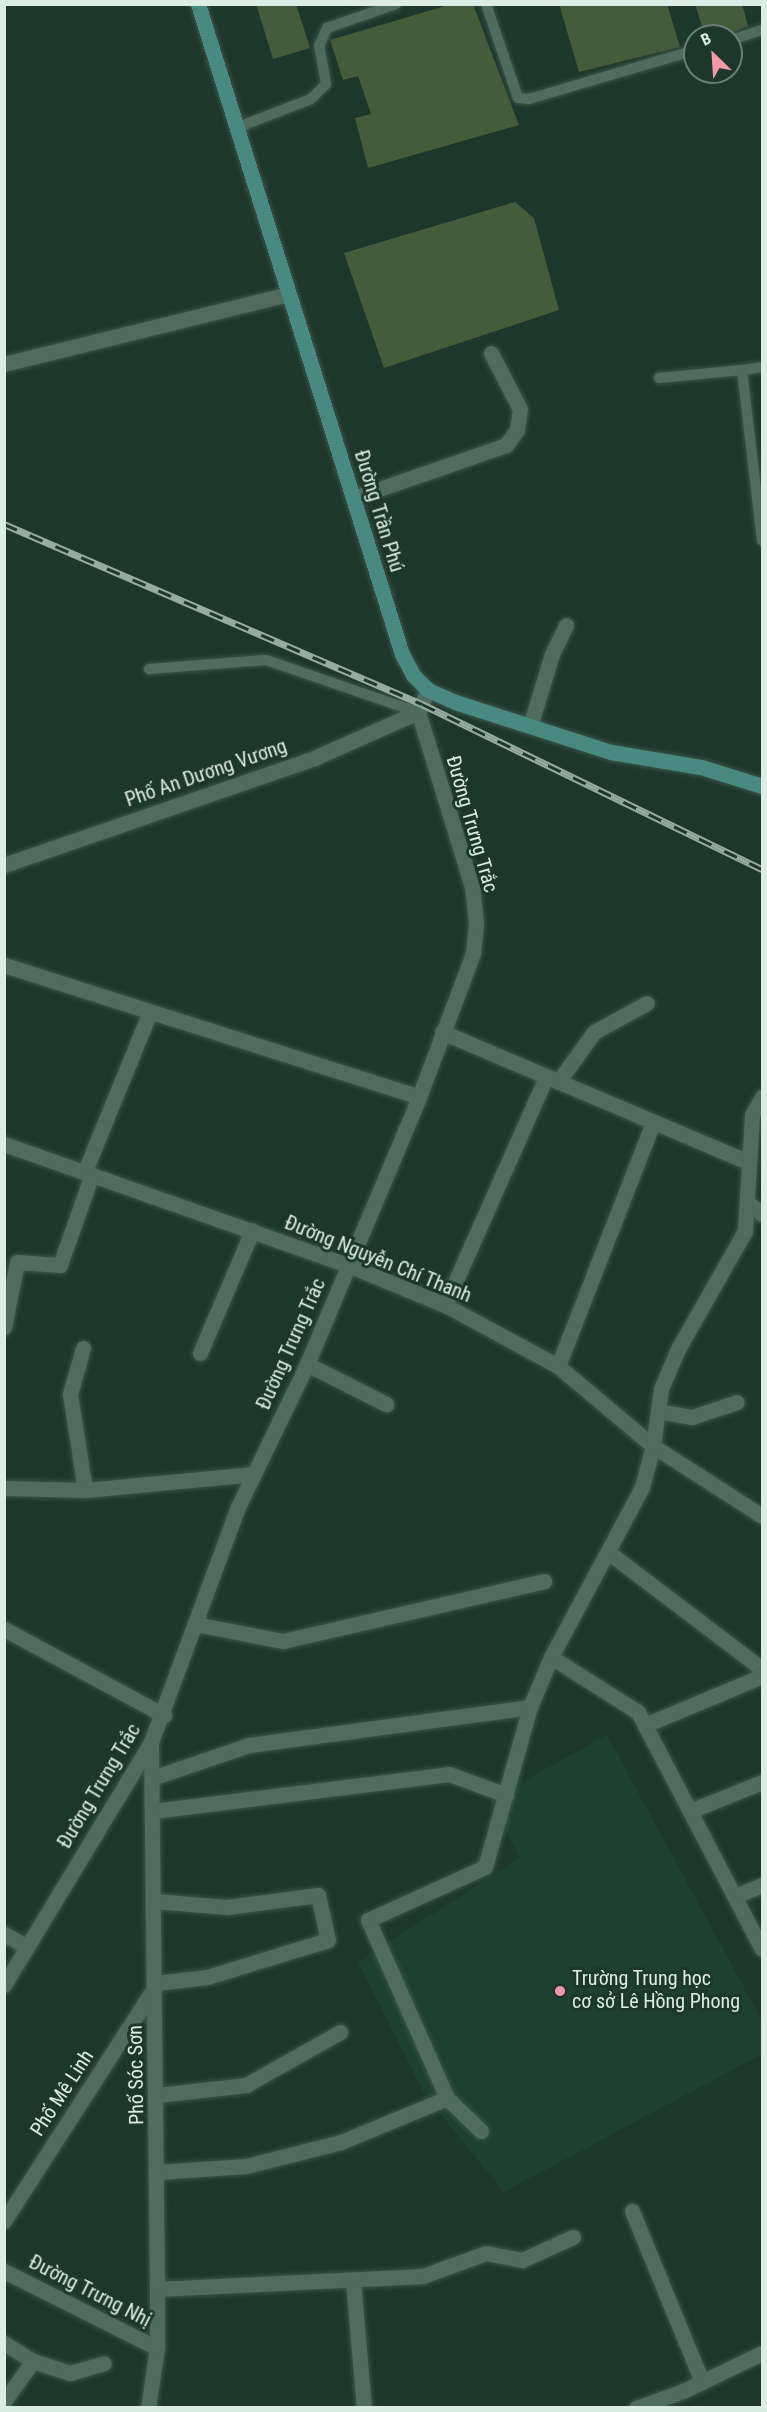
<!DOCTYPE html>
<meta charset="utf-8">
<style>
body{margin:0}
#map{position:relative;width:767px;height:2412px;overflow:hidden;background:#1e372c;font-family:"Roboto Condensed",sans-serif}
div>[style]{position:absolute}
.built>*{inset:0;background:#1e4032}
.building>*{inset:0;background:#465b3a}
.roads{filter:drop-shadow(0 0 2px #3d544a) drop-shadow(0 0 2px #3d544a)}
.service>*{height:10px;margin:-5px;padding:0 5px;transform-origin:5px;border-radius:5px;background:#506b5f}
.minor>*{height:15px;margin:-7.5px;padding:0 7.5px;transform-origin:7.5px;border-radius:7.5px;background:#506b5f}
.tertiary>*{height:15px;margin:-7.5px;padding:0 7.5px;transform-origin:7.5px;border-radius:7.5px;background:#506b5f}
.secondary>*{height:15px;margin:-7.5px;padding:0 7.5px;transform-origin:7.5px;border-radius:7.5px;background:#488a82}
.rail>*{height:7px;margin-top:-3.5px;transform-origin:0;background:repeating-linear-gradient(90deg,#1e372c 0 14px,#98aba2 0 28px);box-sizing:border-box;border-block:2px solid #98aba2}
.dots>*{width:16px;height:16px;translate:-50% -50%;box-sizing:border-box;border:3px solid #1e372c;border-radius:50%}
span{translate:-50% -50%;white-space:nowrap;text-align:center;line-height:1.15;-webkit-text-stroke:6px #1e372c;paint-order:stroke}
.street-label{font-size:20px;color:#ddece5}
.poi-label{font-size:20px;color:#ddece5}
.left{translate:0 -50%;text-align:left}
.frame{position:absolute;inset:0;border:6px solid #ddece5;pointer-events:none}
.north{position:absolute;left:683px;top:24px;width:60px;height:60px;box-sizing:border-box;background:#1e372c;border:2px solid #6a7f76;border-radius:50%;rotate:335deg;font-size:16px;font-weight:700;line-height:24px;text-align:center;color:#ddece5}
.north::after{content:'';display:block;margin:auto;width:21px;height:27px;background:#f39aa7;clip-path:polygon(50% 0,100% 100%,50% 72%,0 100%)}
</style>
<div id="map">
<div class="built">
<div style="clip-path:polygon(607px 1735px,762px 2021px,762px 2054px,504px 2192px,425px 2095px,358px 1962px,520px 1858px,490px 1800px)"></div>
</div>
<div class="building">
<div style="clip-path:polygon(256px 4px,296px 4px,310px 48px,273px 59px)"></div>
<div style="clip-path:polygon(452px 4px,473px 4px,519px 125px,368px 168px,355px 118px,371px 114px,358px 76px,343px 80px,330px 40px)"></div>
<div style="clip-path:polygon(559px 4px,667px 4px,680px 47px,579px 72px)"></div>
<div style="clip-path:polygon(695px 4px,742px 4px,748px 26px,725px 36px,705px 36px)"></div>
<div style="clip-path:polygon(515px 202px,534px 218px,559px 310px,384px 368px,344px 253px)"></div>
</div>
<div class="roads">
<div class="service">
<div style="left:486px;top:4px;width:99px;rotate:71.2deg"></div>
<div style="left:518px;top:98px;width:11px;rotate:5deg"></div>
<div style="left:529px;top:99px;width:173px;rotate:-16.4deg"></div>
<div style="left:731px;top:40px;width:33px;rotate:-18deg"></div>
<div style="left:236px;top:128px;width:80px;rotate:-21.1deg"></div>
<div style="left:311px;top:99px;width:21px;rotate:-45deg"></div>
<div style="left:326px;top:84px;width:39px;rotate:-100deg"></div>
<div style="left:319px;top:46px;width:20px;rotate:-66deg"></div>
<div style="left:327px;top:28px;width:73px;rotate:-19.2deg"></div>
<div style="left:762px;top:367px;width:20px;rotate:171deg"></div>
<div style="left:742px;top:370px;width:172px;rotate:83.3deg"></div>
<div style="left:659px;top:378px;width:83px;rotate:-5.5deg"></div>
<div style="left:149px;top:669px;width:117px;rotate:-4.4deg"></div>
<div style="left:266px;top:660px;width:161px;rotate:18.9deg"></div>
</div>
<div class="minor">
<div style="left:4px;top:364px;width:293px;rotate:-13.8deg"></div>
<div style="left:353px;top:498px;width:162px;rotate:-19.1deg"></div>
<div style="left:506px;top:445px;width:19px;rotate:-54deg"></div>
<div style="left:517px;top:430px;width:21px;rotate:-82deg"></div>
<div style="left:520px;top:409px;width:63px;rotate:-117.4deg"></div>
<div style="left:530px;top:726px;width:75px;rotate:-73deg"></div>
<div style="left:552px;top:654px;width:32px;rotate:-64deg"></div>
<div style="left:4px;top:965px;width:435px;rotate:17.6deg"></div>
<div style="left:442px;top:1032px;width:332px;rotate:23deg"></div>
<div style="left:558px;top:1082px;width:62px;rotate:-54.2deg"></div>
<div style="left:594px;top:1032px;width:60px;rotate:-28.7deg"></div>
<div style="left:4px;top:1144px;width:365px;rotate:19.4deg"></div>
<div style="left:348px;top:1265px;width:105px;rotate:22.4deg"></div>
<div style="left:445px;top:1305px;width:128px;rotate:28.4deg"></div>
<div style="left:558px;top:1366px;width:124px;rotate:40.1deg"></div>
<div style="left:653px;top:1446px;width:130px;rotate:32.7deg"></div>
<div style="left:85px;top:1171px;width:172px;rotate:-67.8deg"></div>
<div style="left:747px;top:1202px;width:19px;rotate:39deg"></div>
<div style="left:445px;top:1305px;width:249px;rotate:-66.1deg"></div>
<div style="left:4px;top:1327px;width:66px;rotate:-78.7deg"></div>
<div style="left:17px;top:1262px;width:43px;rotate:4deg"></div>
<div style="left:60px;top:1265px;width:96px;rotate:-70.6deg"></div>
<div style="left:83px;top:1348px;width:48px;rotate:105.8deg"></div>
<div style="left:70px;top:1394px;width:97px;rotate:81.1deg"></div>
<div style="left:200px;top:1353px;width:133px;rotate:-66.9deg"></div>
<div style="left:307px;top:1364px;width:89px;rotate:26.9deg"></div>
<div style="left:558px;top:1366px;width:262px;rotate:-68.7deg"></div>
<div style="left:658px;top:1411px;width:35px;rotate:10deg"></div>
<div style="left:692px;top:1417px;width:47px;rotate:-18.4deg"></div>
<div style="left:4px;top:1488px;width:81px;rotate:1.4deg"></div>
<div style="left:85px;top:1490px;width:170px;rotate:-5.4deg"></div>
<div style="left:608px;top:1552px;width:193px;rotate:37.2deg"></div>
<div style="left:195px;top:1624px;width:90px;rotate:10.9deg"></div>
<div style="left:283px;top:1641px;width:268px;rotate:-12.9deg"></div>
<div style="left:4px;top:1629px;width:182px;rotate:28.3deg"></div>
<div style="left:551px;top:1657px;width:103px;rotate:32.3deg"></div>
<div style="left:638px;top:1712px;width:267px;rotate:62.4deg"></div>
<div style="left:645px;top:1725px;width:127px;rotate:-22.7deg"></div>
<div style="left:152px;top:1778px;width:102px;rotate:-18.8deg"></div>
<div style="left:249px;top:1745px;width:284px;rotate:-7.7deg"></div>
<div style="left:153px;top:1811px;width:298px;rotate:-7.1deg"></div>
<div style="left:449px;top:1774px;width:61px;rotate:20.2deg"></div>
<div style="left:690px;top:1811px;width:78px;rotate:-21.9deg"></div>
<div style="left:735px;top:1896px;width:29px;rotate:-22deg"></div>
<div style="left:154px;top:1901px;width:73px;rotate:4.7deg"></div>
<div style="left:227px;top:1907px;width:92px;rotate:-7.5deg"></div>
<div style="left:318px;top:1895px;width:46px;rotate:77.5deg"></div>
<div style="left:328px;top:1940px;width:127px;rotate:163deg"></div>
<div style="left:207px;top:1977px;width:51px;rotate:173.3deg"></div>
<div style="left:4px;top:1934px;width:26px;rotate:29deg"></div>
<div style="left:157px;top:2095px;width:90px;rotate:-6.4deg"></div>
<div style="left:246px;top:2085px;width:108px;rotate:-29.4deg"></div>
<div style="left:481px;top:2131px;width:47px;rotate:-135.9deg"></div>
<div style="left:447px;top:2098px;width:195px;rotate:-113.9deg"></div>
<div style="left:368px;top:1920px;width:128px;rotate:-24.4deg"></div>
<div style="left:485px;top:1867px;width:166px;rotate:-74.3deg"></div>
<div style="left:530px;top:1707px;width:54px;rotate:-67.2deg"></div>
<div style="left:551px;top:1657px;width:193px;rotate:-61.8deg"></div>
<div style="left:642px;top:1487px;width:42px;rotate:-75deg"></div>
<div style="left:653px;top:1446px;width:58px;rotate:-82deg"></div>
<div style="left:661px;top:1389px;width:43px;rotate:-67deg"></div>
<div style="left:678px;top:1349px;width:136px;rotate:-60.4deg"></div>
<div style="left:745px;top:1231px;width:116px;rotate:-86.5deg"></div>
<div style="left:752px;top:1115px;width:21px;rotate:-61deg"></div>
<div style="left:158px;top:2172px;width:88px;rotate:-3.9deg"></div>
<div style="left:246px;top:2166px;width:98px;rotate:-14.2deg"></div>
<div style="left:341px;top:2142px;width:115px;rotate:-22.5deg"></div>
<div style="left:632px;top:2211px;width:185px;rotate:67.7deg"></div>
<div style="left:4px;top:2221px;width:278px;rotate:-57.2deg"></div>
<div style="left:4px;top:2271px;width:171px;rotate:26.7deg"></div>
<div style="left:353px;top:2280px;width:128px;rotate:85.1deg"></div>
<div style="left:157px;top:2289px;width:266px;rotate:-2.8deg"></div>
<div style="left:423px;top:2276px;width:67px;rotate:-20.1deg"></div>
<div style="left:486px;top:2253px;width:37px;rotate:11deg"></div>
<div style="left:522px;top:2260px;width:56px;rotate:-24.3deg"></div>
<div style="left:4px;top:2343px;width:34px;rotate:32deg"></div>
<div style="left:33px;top:2361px;width:39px;rotate:18deg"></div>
<div style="left:70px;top:2373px;width:35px;rotate:-16deg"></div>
<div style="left:4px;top:2401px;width:49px;rotate:-54.1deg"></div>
<div style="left:148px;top:2408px;width:61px;rotate:-81.5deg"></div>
<div style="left:157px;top:2348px;width:59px;rotate:-90deg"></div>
<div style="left:157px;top:2289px;width:547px;rotate:-90.63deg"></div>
<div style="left:636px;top:2408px;width:50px;rotate:-19.9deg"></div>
<div style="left:683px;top:2391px;width:88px;rotate:-25.7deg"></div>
</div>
<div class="tertiary">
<div style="left:4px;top:865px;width:328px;rotate:-19deg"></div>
<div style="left:314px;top:758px;width:114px;rotate:-23.9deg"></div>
<div style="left:4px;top:1985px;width:284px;rotate:-58.8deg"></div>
<div style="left:151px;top:1742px;width:251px;rotate:-69.7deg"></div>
<div style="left:238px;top:1507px;width:159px;rotate:-64.2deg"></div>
<div style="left:307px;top:1364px;width:290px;rotate:-67.2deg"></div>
<div style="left:419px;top:1097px;width:154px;rotate:-69.4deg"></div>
<div style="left:473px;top:953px;width:30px;rotate:-84deg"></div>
<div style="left:476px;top:923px;width:36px;rotate:-96deg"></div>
<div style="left:472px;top:887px;width:183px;rotate:-107.1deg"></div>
<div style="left:418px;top:712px;width:24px;rotate:-66deg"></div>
</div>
<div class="secondary">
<div style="left:198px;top:4px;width:681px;rotate:72.58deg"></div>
<div style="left:402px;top:654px;width:24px;rotate:62deg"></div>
<div style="left:413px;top:675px;width:21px;rotate:45deg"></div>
<div style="left:428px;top:690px;width:30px;rotate:24deg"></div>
<div style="left:455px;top:702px;width:164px;rotate:17.8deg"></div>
<div style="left:611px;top:752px;width:91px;rotate:9.5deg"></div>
<div style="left:701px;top:767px;width:64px;rotate:17.3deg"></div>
</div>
</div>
<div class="rail">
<div style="left:4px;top:524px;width:455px;rotate:23.3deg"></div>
<div style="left:422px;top:704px;width:378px;rotate:25.9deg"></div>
</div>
<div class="dots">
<div style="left:560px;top:1991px;background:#f39aa7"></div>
</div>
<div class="street-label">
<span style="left:379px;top:511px;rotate:73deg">Đường Trần Phú</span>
<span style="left:206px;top:773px;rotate:-19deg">Phố An Dương Vương</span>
<span style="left:472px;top:824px;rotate:74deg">Đường Trưng Trắc</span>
<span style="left:378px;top:1259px;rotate:22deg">Đường Nguyễn Chí Thanh</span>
<span style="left:291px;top:1344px;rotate:-66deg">Đường Trưng Trắc</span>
<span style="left:99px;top:1786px;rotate:-59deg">Đường Trưng Trắc</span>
<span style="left:136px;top:2075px;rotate:-91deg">Phố Sóc Sơn</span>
<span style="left:62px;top:2093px;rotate:-57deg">Phố Mê Linh</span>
<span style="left:90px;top:2291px;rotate:27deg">Đường Trưng Nhị</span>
</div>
<div class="poi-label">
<span class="left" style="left:572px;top:1990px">Trường Trung học<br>cơ sở Lê Hồng Phong</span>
</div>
<div class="frame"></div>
<div class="north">B</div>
</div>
